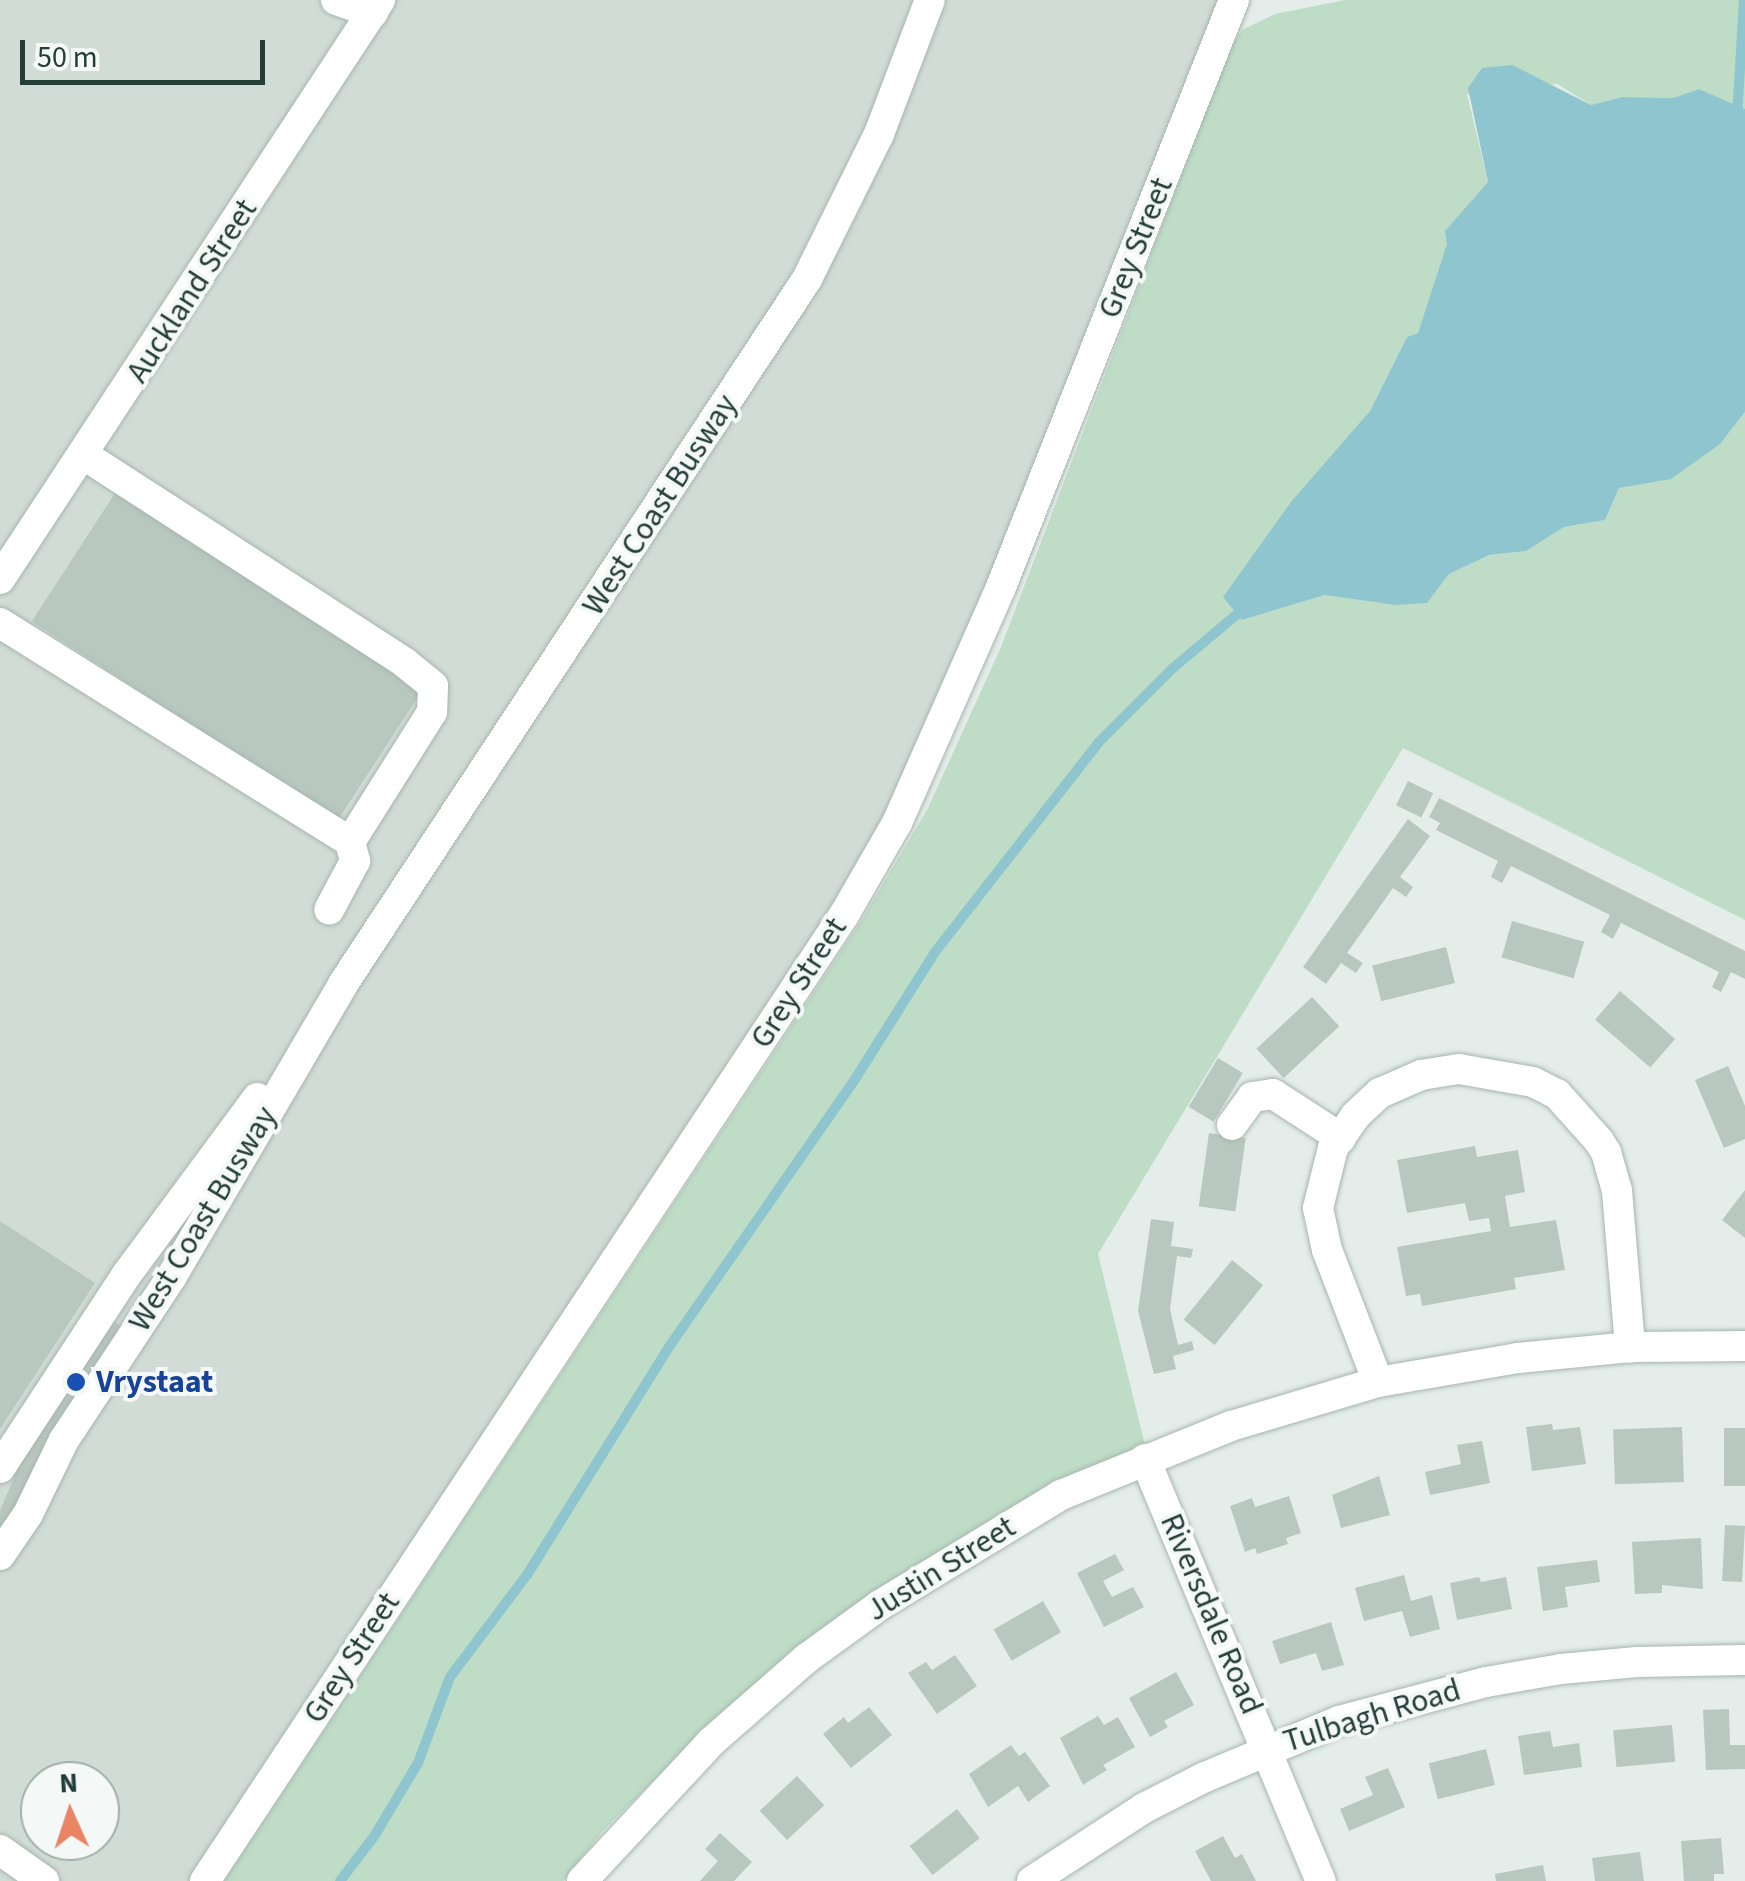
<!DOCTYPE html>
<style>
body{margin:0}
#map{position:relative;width:1745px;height:1881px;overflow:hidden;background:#e4ede9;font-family:"Source Sans 3",sans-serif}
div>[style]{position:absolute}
.built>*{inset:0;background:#d2dcd7}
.green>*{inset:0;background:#bedcc6}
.water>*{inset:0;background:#8fc5ce}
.stream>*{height:10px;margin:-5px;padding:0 5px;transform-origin:5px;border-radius:5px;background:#8fc5ce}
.building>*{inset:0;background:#b9c7c1;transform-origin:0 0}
.roads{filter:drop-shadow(0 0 2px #a7b5b0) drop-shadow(0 0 2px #a7b5b0)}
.minor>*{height:30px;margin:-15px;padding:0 15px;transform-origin:15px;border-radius:15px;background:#fff}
.dots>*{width:28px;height:28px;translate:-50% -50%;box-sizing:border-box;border:5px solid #f4f9f7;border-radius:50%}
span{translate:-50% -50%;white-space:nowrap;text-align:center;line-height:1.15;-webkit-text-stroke:8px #f4f9f7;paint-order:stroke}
.street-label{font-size:32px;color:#243d36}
.transit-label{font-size:32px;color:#164399;font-weight:700}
.left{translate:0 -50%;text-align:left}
.north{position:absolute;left:20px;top:1761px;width:100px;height:100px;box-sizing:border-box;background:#f4f9f7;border:2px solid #a1aeaa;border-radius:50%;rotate:357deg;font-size:28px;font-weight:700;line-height:40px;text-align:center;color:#243d36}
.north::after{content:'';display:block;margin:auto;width:35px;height:45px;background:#e98465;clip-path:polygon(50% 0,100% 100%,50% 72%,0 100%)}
.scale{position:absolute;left:20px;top:40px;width:245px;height:45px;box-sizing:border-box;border:5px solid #243d36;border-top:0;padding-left:12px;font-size:30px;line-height:35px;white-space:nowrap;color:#243d36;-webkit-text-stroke:8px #f4f9f7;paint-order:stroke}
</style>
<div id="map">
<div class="built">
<div style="clip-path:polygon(evenodd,0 0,1234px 0,897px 823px,205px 1881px,0 1881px,0 0,40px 1781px,100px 1781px,100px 1841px,40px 1841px,40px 1781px)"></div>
</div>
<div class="green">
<div style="clip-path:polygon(1345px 0,1745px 0,1745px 109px,1699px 89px,1673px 98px,1622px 97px,1591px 105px,1557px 84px,1467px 94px,1488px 182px,1446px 231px,1448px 244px,1418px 333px,1407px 337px,1370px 411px,1283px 516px,1242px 620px,1325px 595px,1426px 603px,1449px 574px,1489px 555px,1526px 551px,1564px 527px,1605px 520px,1619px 488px,1643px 483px,1720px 444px,1745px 412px,1745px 920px,1403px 748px,1098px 1254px,1145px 1445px,995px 1517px,873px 1593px,669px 1765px,603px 1831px,563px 1881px,224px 1881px,861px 921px,928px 808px,1001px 647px,1230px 47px,1242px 30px,1275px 14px)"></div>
</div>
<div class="water">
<div style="clip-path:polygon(1512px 65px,1591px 105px,1622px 97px,1673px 98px,1699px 89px,1745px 109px,1745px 412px,1720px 444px,1671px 479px,1619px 488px,1605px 520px,1564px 527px,1526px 551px,1489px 555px,1449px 574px,1427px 603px,1396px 605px,1325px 595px,1242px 620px,1223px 597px,1291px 502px,1370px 411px,1407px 337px,1418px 333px,1447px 244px,1445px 231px,1488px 182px,1468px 88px,1482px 68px)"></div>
</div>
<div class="stream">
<div style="left:1737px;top:118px;width:118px;rotate:-86.6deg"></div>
<div style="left:340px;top:1881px;width:58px;rotate:-52.7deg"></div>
<div style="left:375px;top:1835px;width:84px;rotate:-59.2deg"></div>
<div style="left:418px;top:1763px;width:92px;rotate:-69.6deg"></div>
<div style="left:450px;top:1677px;width:128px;rotate:-53deg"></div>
<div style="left:527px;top:1575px;width:272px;rotate:-58.1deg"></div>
<div style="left:671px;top:1344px;width:326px;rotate:-55.2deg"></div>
<div style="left:857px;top:1076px;width:146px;rotate:-57.8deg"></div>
<div style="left:935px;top:952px;width:266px;rotate:-52deg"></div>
<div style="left:1099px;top:742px;width:105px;rotate:-45deg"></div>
<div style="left:1173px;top:668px;width:97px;rotate:-40deg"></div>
</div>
<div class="building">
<div style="left:119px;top:487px;width:365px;height:160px;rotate:33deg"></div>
<div style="left:1408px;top:781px;width:28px;height:27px;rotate:26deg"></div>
<div style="clip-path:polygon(1439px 798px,1745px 951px,1745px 979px,1731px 972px,1721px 992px,1712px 987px,1719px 972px,1621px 923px,1613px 939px,1601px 932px,1610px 915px,1511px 866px,1502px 883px,1491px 877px,1498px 861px,1436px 830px,1440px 823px,1429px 817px)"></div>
<div style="clip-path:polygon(1408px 819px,1430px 836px,1400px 877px,1413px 887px,1406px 897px,1393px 888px,1347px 953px,1363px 963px,1356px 973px,1341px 963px,1326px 984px,1303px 967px)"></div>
<div style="left:1512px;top:921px;width:75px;height:38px;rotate:16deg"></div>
<div style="left:1446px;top:947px;width:37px;height:76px;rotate:76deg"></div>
<div style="left:1620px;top:991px;width:73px;height:38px;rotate:41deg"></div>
<div style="left:1312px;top:997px;width:40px;height:76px;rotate:47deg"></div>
<div style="left:1218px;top:1058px;width:29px;height:57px;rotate:31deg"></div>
<div style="clip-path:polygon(1728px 1066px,1745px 1106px,1745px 1139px,1724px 1148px,1695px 1080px)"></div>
<div style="left:1209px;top:1133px;width:37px;height:74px;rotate:8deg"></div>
<div style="clip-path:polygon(1475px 1146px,1477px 1157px,1518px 1150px,1525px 1192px,1505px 1196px,1510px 1227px,1556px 1220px,1565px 1270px,1514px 1278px,1516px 1289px,1422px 1306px,1420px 1294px,1406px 1296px,1397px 1247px,1491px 1231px,1489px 1218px,1469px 1221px,1465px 1203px,1407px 1213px,1397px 1160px)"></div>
<div style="clip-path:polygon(1745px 1190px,1745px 1238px,1722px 1220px)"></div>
<div style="clip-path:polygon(1151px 1219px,1174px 1222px,1171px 1246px,1193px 1249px,1191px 1258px,1177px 1256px,1170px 1309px,1178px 1345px,1192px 1341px,1194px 1350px,1173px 1356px,1176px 1369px,1154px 1374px,1138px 1311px)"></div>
<div style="clip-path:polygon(0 1221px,95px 1283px,0 1429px)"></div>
<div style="left:1232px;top:1260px;width:40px;height:77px;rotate:39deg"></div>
<div style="clip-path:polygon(109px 1317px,122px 1327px,45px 1442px,17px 1513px,0 1539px,0 1511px,31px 1437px)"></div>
<div style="clip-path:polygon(1552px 1424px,1553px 1430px,1580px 1427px,1586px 1464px,1532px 1471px,1526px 1427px)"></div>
<div style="left:1682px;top:1427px;width:55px;height:69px;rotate:88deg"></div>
<div style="left:1724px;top:1428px;width:21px;height:58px"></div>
<div style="clip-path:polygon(1482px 1441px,1490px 1483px,1430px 1495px,1425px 1472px,1461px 1464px,1457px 1445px)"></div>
<div style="clip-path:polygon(1379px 1476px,1390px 1515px,1341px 1528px,1332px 1495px)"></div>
<div style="clip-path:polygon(1289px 1496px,1301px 1533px,1286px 1538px,1288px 1544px,1257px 1554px,1255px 1548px,1245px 1552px,1230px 1506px,1252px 1498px,1255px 1507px)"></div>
<div style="left:1725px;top:1525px;width:20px;height:56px;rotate:3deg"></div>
<div style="clip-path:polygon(1701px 1538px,1703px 1589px,1662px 1585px,1662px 1593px,1635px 1594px,1632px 1542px)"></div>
<div style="clip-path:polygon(1115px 1554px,1124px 1570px,1103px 1581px,1112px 1597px,1133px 1587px,1144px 1607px,1104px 1627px,1077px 1573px)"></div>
<div style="clip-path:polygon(1597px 1560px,1600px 1582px,1565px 1587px,1568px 1607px,1543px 1611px,1537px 1567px)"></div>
<div style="clip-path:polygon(1404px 1575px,1411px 1601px,1432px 1595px,1440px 1629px,1410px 1637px,1402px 1611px,1364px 1621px,1355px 1588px)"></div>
<div style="clip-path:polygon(1479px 1577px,1481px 1582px,1506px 1577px,1512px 1609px,1457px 1620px,1450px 1583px)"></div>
<div style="left:1043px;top:1601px;width:36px;height:57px;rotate:60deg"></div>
<div style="clip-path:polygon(1331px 1622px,1344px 1665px,1322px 1671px,1316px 1653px,1280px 1664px,1272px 1641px)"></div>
<div style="clip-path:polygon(955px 1655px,977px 1686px,937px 1714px,908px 1673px,926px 1662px,932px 1670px)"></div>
<div style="clip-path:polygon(1176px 1672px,1194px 1705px,1164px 1721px,1168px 1727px,1150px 1737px,1129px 1698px)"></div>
<div style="clip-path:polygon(869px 1707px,892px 1735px,851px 1768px,823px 1734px,844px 1717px,848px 1723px)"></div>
<div style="clip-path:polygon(1729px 1709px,1730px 1745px,1745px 1745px,1745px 1769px,1706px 1770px,1703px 1710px)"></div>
<div style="clip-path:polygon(1098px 1716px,1104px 1725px,1118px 1717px,1135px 1747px,1103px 1765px,1107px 1770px,1083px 1785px,1060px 1738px)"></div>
<div style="left:1672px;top:1725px;width:37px;height:59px;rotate:85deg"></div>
<div style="clip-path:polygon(1550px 1731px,1553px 1747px,1579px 1743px,1582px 1767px,1524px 1775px,1518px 1736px)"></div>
<div style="clip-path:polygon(1011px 1745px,1019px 1756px,1025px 1752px,1050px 1786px,1028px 1802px,1018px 1786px,988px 1807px,969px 1774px)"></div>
<div style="left:1486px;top:1749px;width:37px;height:59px;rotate:76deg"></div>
<div style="clip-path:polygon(1388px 1768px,1405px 1807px,1349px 1831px,1340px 1809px,1373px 1795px,1365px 1777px)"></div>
<div style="left:797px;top:1776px;width:40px;height:51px;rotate:47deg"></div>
<div style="left:957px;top:1809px;width:37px;height:60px;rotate:52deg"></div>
<div style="clip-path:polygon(720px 1833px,752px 1862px,734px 1881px,700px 1881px,718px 1861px,705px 1849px)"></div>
<div style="clip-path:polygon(1223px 1836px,1235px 1858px,1242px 1854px,1256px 1881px,1211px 1881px,1195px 1851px)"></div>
<div style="clip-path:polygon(1721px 1838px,1724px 1874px,1714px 1874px,1714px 1881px,1684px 1881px,1681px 1841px)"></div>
<div style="clip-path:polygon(1640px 1852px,1644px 1881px,1595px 1881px,1592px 1858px)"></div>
<div style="clip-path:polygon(1543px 1865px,1546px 1881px,1496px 1881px,1495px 1874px)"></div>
</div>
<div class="roads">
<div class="minor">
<div style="left:336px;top:0;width:39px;rotate:19deg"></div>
<div style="left:84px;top:455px;width:382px;rotate:32.9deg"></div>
<div style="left:405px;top:663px;width:36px;rotate:39deg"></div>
<div style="left:433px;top:686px;width:26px;rotate:92deg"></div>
<div style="left:432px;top:712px;width:154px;rotate:122.2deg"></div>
<div style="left:0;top:579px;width:693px;rotate:-56.72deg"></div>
<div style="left:0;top:623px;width:413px;rotate:32deg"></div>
<div style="left:350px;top:842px;width:20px;rotate:75deg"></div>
<div style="left:355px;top:861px;width:55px;rotate:118deg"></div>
<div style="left:1232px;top:1125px;width:34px;rotate:-54deg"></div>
<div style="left:1252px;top:1097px;width:21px;rotate:-8deg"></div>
<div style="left:1273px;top:1094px;width:81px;rotate:32.9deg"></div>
<div style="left:1378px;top:1382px;width:142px;rotate:-111.1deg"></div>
<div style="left:1327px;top:1250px;width:43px;rotate:-102.1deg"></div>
<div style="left:1318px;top:1208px;width:62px;rotate:-76deg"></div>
<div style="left:1333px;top:1148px;width:39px;rotate:-55deg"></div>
<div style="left:1355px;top:1116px;width:34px;rotate:-43deg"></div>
<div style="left:1380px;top:1093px;width:45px;rotate:-23.7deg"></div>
<div style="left:1421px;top:1075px;width:38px;rotate:-9deg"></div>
<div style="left:1459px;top:1069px;width:75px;rotate:10deg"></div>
<div style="left:1533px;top:1082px;width:27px;rotate:27deg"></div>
<div style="left:1557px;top:1094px;width:63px;rotate:48.2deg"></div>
<div style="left:1599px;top:1141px;width:13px;rotate:58deg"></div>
<div style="left:1606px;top:1152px;width:41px;rotate:74.2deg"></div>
<div style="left:1617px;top:1191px;width:157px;rotate:85.2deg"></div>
<div style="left:1145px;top:1459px;width:457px;rotate:67.4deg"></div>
<div style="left:0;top:1468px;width:232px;rotate:-56.8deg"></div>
<div style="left:127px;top:1274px;width:219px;rotate:-53.5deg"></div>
<div style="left:0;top:1555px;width:50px;rotate:-55.7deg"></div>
<div style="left:28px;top:1514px;width:82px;rotate:-64.1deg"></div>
<div style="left:64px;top:1440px;width:196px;rotate:-56.6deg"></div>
<div style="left:172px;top:1276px;width:338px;rotate:-59.6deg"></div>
<div style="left:343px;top:984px;width:844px;rotate:-56.65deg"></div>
<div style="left:807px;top:279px;width:162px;rotate:-63.6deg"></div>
<div style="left:879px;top:134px;width:143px;rotate:-69.2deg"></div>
<div style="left:0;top:1850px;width:54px;rotate:35.2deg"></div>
<div style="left:205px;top:1881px;width:1158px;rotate:-56.52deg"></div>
<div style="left:844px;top:915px;width:106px;rotate:-60.1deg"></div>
<div style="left:897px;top:823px;width:258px;rotate:-66.2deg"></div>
<div style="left:1001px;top:587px;width:632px;rotate:-68.35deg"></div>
<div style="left:582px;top:1881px;width:190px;rotate:-47.1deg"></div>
<div style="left:711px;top:1742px;width:128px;rotate:-41.2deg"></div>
<div style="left:807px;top:1658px;width:90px;rotate:-36deg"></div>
<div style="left:880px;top:1605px;width:212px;rotate:-31.3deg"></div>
<div style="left:1061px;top:1495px;width:183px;rotate:-22.1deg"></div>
<div style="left:1231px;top:1426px;width:153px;rotate:-16.7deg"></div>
<div style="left:1378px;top:1382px;width:142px;rotate:-9.7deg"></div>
<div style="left:1518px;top:1358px;width:113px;rotate:-5.6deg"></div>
<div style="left:1630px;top:1347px;width:115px;rotate:-0.5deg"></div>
<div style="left:1032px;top:1881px;width:134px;rotate:-33.1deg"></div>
<div style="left:1144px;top:1808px;width:68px;rotate:-26.9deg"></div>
<div style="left:1205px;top:1777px;width:145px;rotate:-22.7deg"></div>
<div style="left:1339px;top:1721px;width:152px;rotate:-14.9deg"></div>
<div style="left:1486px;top:1682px;width:76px;rotate:-9.8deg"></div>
<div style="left:1561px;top:1669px;width:76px;rotate:-5.3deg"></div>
<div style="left:1637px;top:1662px;width:108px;rotate:-1.1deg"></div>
</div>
</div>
<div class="dots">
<div style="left:76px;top:1382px;background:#1a4fb4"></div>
</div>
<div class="street-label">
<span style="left:1136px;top:248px;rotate:-68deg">Grey Street</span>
<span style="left:192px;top:291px;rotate:-57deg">Auckland Street</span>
<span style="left:660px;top:505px;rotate:-57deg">West Coast Busway</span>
<span style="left:799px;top:983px;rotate:-57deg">Grey Street</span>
<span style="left:203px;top:1219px;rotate:-59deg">West Coast Busway</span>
<span style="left:941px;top:1569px;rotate:-32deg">Justin Street</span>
<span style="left:1211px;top:1614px;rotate:67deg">Riversdale Road</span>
<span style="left:352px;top:1658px;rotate:-57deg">Grey Street</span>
<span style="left:1372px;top:1716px;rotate:-17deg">Tulbagh Road</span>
</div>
<div class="transit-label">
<span class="left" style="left:96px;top:1382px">Vrystaat</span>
</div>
<div class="north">N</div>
<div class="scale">50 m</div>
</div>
